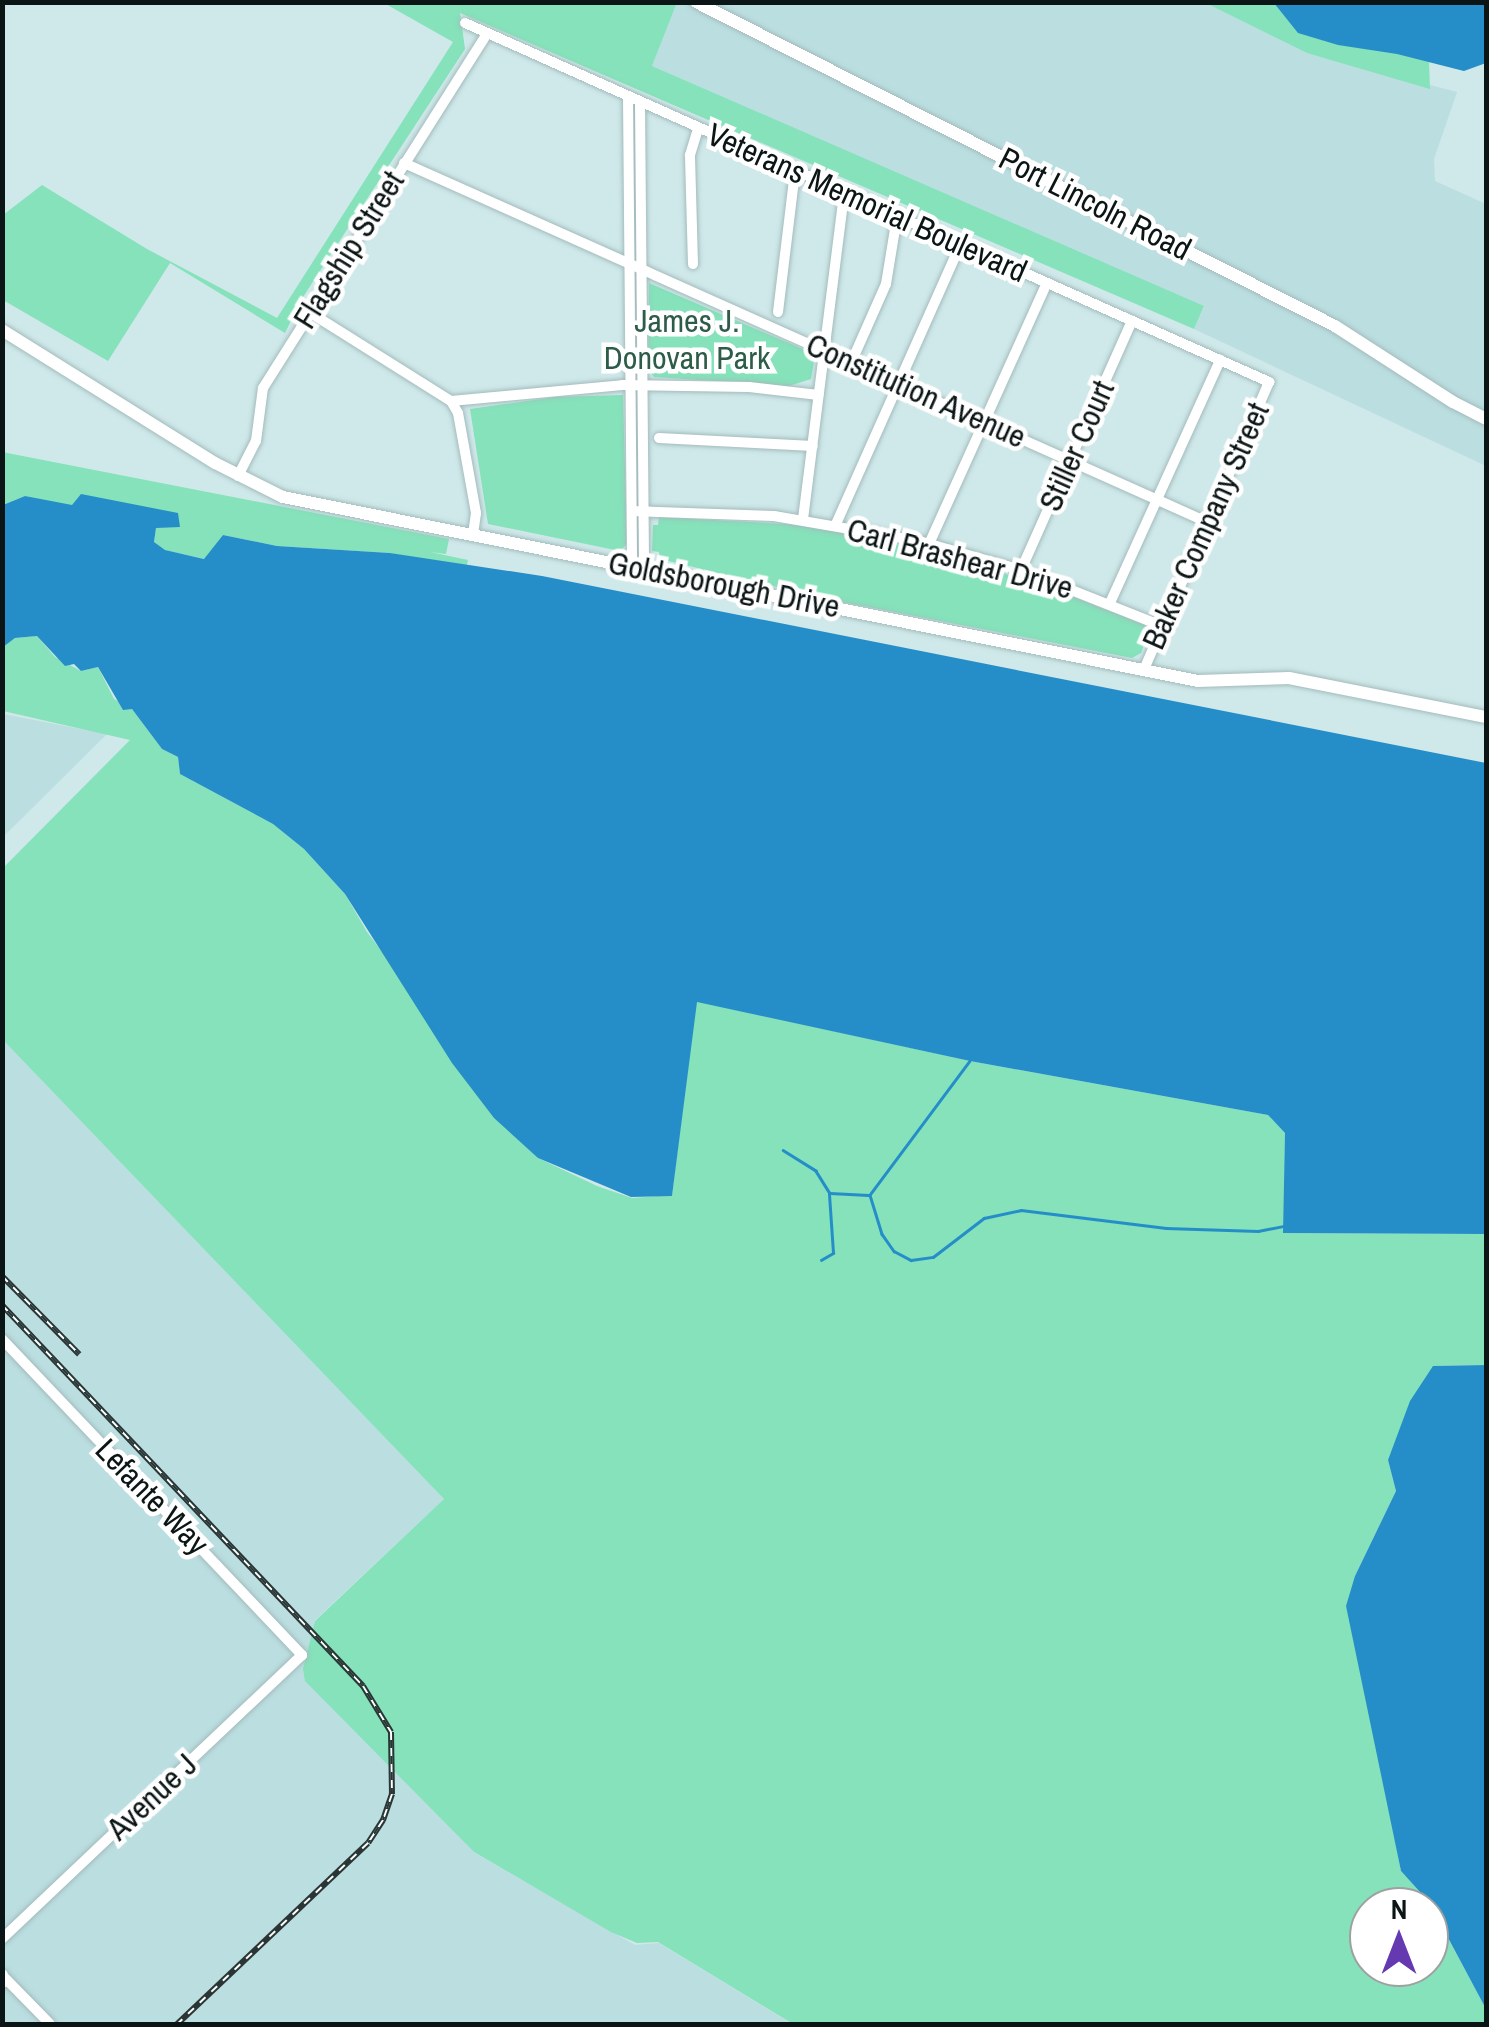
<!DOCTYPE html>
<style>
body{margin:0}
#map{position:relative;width:1489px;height:2027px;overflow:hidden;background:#cfe8e9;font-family:"Archivo Narrow",sans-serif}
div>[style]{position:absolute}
.built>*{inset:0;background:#bbdee0}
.green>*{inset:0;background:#85e2ba}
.water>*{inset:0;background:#258ec9}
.stream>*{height:2.5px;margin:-1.25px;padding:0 1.25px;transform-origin:1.25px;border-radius:1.25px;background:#258ec9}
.roads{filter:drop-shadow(0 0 2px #a3bbbc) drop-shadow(0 0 2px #a3bbbc)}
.minor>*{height:10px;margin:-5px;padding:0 5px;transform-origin:5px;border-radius:5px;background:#fff}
.tertiary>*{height:12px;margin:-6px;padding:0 6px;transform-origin:6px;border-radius:6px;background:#fff}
.rail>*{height:6px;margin-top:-3px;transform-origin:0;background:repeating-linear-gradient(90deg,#fff 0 8px,#2a3535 0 16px);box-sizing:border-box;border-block:2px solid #2a3535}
span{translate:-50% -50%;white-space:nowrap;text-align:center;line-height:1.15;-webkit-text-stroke:9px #fff;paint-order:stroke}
.street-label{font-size:32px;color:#0c1515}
.park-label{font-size:32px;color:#2d5d49}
.frame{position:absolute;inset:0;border:5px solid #0c1515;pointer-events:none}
.north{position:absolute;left:1349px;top:1887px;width:100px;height:100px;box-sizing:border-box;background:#fff;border:2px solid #9ea1a1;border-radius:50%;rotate:0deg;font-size:28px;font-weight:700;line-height:40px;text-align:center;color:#0c1515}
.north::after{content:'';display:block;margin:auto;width:35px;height:45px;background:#6539b0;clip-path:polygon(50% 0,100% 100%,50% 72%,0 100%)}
</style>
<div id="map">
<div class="built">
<div style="clip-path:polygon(1206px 2px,1307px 53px,1457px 92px,1434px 159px,1435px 181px,1486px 204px,1486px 466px,1194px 329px,1204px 307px,652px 66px,676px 5px,672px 3px)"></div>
<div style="clip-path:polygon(3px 714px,107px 734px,3px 837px,2px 714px)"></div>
<div style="clip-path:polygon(2px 1039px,444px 1499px,315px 1620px,305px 1680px,475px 1853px,635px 1945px,659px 1943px,792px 2024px,3px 2024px)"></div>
</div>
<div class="green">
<div style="clip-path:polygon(672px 2px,676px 5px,652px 66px,1204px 306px,1194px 329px,460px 13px,465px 49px,301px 300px,285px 333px,170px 263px,108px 361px,3px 300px,3px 215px,42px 185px,147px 249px,277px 318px,453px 42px,384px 3px)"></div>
<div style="clip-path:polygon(1206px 3px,1336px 3px,1464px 71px,1429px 61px,1430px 89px,1307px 53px)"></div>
<div style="clip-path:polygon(649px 283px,805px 350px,814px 362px,811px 379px,789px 386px,654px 377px,648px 369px)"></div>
<div style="clip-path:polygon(623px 395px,627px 544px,620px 551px,488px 524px,470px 409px,555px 397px)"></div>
<div style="clip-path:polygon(2px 452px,449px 539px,446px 554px,430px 552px,468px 560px,466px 568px,390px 553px,277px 546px,223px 535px,205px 559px,164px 550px,154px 542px,156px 527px,25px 496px,3px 505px)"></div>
<div style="clip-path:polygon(659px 517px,805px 525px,942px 554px,1056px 590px,1145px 625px,1148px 634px,1141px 653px,1132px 658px,832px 600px,660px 559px,659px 552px,652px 551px,653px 525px,658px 525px)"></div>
<div style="clip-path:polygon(evenodd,37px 636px,55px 657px,81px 671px,98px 667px,114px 699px,132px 709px,162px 749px,178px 757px,180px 774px,273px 824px,304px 849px,345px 894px,367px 932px,538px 1158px,597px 1186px,632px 1198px,672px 1195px,696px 1001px,970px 1061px,1268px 1115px,1285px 1133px,1284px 1233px,1486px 1234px,1486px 1365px,1434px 1366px,1388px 1460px,1396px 1491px,1355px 1576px,1377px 1745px,1401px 1871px,1429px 1902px,1486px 2009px,1486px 2024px,793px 2024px,658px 1942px,637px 1943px,611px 1932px,474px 1852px,305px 1681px,303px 1669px,315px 1621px,444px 1499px,3px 1040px,3px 868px,130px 740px,3px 711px,2px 647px,15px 638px,37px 636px,1369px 1907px,1429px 1907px,1429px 1967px,1369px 1967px,1369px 1907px)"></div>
</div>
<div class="water">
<div style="clip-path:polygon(1274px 3px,1486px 3px,1486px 63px,1464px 71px,1397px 54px,1338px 45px,1298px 33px)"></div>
<div style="clip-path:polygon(81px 494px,178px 513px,180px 527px,156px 528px,154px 542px,165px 550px,204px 559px,223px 535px,277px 546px,390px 553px,542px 576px,1486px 763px,1486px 1234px,1283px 1233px,1285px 1133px,1268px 1115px,970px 1061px,697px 1002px,672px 1196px,631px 1197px,538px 1158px,494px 1118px,452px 1063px,345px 894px,304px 849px,273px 824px,180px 774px,178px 757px,162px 749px,132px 709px,123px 710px,98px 667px,81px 671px,74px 664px,65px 666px,37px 636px,15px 638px,3px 647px,3px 505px,25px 496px,72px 505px)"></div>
<div style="clip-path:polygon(1486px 1365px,1486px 2009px,1429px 1902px,1401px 1871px,1346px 1606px,1355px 1576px,1396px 1491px,1388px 1460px,1410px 1401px,1433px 1366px)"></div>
</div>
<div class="stream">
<div style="left:970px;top:1061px;width:167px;rotate:126.7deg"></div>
<div style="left:870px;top:1195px;width:41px;rotate:72.9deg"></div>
<div style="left:882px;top:1234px;width:21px;rotate:55deg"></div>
<div style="left:894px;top:1251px;width:19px;rotate:28deg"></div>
<div style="left:911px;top:1260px;width:22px;rotate:-8deg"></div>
<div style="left:933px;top:1257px;width:64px;rotate:-37.4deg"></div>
<div style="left:984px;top:1218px;width:38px;rotate:-12deg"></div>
<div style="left:1021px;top:1210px;width:146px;rotate:7.1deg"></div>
<div style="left:1166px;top:1228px;width:92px;rotate:1.9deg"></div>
<div style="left:1258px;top:1231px;width:25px;rotate:-11deg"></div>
<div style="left:783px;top:1150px;width:39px;rotate:32deg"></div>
<div style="left:816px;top:1171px;width:26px;rotate:58deg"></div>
<div style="left:830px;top:1193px;width:38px;rotate:3deg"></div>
<div style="left:821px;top:1260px;width:14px;rotate:-30deg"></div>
<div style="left:833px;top:1253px;width:59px;rotate:-93.9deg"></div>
</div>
<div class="roads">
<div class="minor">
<div style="left:465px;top:23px;width:881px;rotate:24.06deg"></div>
<div style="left:1269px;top:382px;width:313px;rotate:113.5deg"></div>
<div style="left:628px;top:97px;width:470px;rotate:89.5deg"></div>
<div style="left:640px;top:103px;width:466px;rotate:89.5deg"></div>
<div style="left:404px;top:163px;width:880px;rotate:24.09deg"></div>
<div style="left:693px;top:264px;width:109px;rotate:-91.6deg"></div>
<div style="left:690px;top:155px;width:28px;rotate:-73deg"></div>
<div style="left:309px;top:312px;width:168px;rotate:32.1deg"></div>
<div style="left:451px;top:401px;width:172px;rotate:-5.3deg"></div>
<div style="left:622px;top:385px;width:127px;rotate:0.9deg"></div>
<div style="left:749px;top:387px;width:70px;rotate:6.5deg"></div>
<div style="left:778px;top:312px;width:142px;rotate:-83.1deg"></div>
<div style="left:851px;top:363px;width:86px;rotate:-66.1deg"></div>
<div style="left:886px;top:284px;width:68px;rotate:-80.7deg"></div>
<div style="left:451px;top:401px;width:14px;rotate:60deg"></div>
<div style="left:458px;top:413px;width:102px;rotate:79.8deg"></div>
<div style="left:476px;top:513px;width:22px;rotate:98deg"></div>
<div style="left:659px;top:438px;width:154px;rotate:3deg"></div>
<div style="left:238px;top:476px;width:39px;rotate:-63deg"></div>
<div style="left:256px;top:441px;width:53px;rotate:-82.5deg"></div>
<div style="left:263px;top:388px;width:419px;rotate:-57.7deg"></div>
<div style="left:632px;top:511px;width:142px;rotate:2deg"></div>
<div style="left:774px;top:516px;width:147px;rotate:9.8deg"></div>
<div style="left:919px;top:541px;width:106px;rotate:15.9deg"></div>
<div style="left:1021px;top:570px;width:152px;rotate:21.7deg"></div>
<div style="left:803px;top:519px;width:329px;rotate:-82.8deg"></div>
<div style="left:836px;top:524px;width:305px;rotate:-66deg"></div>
<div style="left:929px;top:544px;width:286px;rotate:-65.7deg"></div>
<div style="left:1021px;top:570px;width:273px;rotate:-66deg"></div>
<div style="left:1110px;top:603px;width:267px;rotate:-65.6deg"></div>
<div style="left:2px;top:1339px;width:436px;rotate:46.5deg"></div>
<div style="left:302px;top:1655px;width:413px;rotate:136.6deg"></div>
<div style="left:5px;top:1978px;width:64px;rotate:45.6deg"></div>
</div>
<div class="tertiary">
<div style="left:696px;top:2px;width:716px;rotate:26.89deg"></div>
<div style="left:1335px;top:326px;width:140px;rotate:32.8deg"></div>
<div style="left:1453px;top:402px;width:37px;rotate:27deg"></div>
<div style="left:2px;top:330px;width:251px;rotate:32deg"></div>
<div style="left:215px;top:463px;width:76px;rotate:26.6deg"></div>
<div style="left:283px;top:497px;width:933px;rotate:11.37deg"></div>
<div style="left:1198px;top:681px;width:91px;rotate:-1.9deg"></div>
<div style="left:1289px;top:678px;width:201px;rotate:11.2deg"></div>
<div style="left:2px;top:1975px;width:7px;rotate:90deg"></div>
</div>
</div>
<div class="rail">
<div style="left:2px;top:1276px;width:110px;rotate:45.4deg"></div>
<div style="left:2px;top:1305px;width:525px;rotate:46.54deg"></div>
<div style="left:363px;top:1686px;width:54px;rotate:58.7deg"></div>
<div style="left:391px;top:1732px;width:62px;rotate:89.1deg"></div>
<div style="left:392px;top:1794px;width:28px;rotate:109deg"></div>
<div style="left:383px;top:1820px;width:27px;rotate:123deg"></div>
<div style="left:368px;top:1843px;width:263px;rotate:136.5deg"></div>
</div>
<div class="street-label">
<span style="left:867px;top:203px;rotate:24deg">Veterans Memorial Boulevard</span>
<span style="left:1095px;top:204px;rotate:27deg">Port Lincoln Road</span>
<span style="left:349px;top:250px;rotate:-58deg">Flagship Street</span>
<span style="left:916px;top:391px;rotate:24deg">Constitution Avenue</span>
<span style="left:1077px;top:446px;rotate:-66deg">Stiller Court</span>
<span style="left:1206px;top:526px;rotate:-66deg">Baker Company Street</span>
<span style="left:960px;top:559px;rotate:15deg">Carl Brashear Drive</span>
<span style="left:724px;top:585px;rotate:11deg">Goldsborough Drive</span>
<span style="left:152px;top:1497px;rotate:46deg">Lefante Way</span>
<span style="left:152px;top:1797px;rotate:-43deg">Avenue J</span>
</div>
<div class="park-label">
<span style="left:687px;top:340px">James J.<br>Donovan Park</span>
</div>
<div class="frame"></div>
<div class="north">N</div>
</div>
